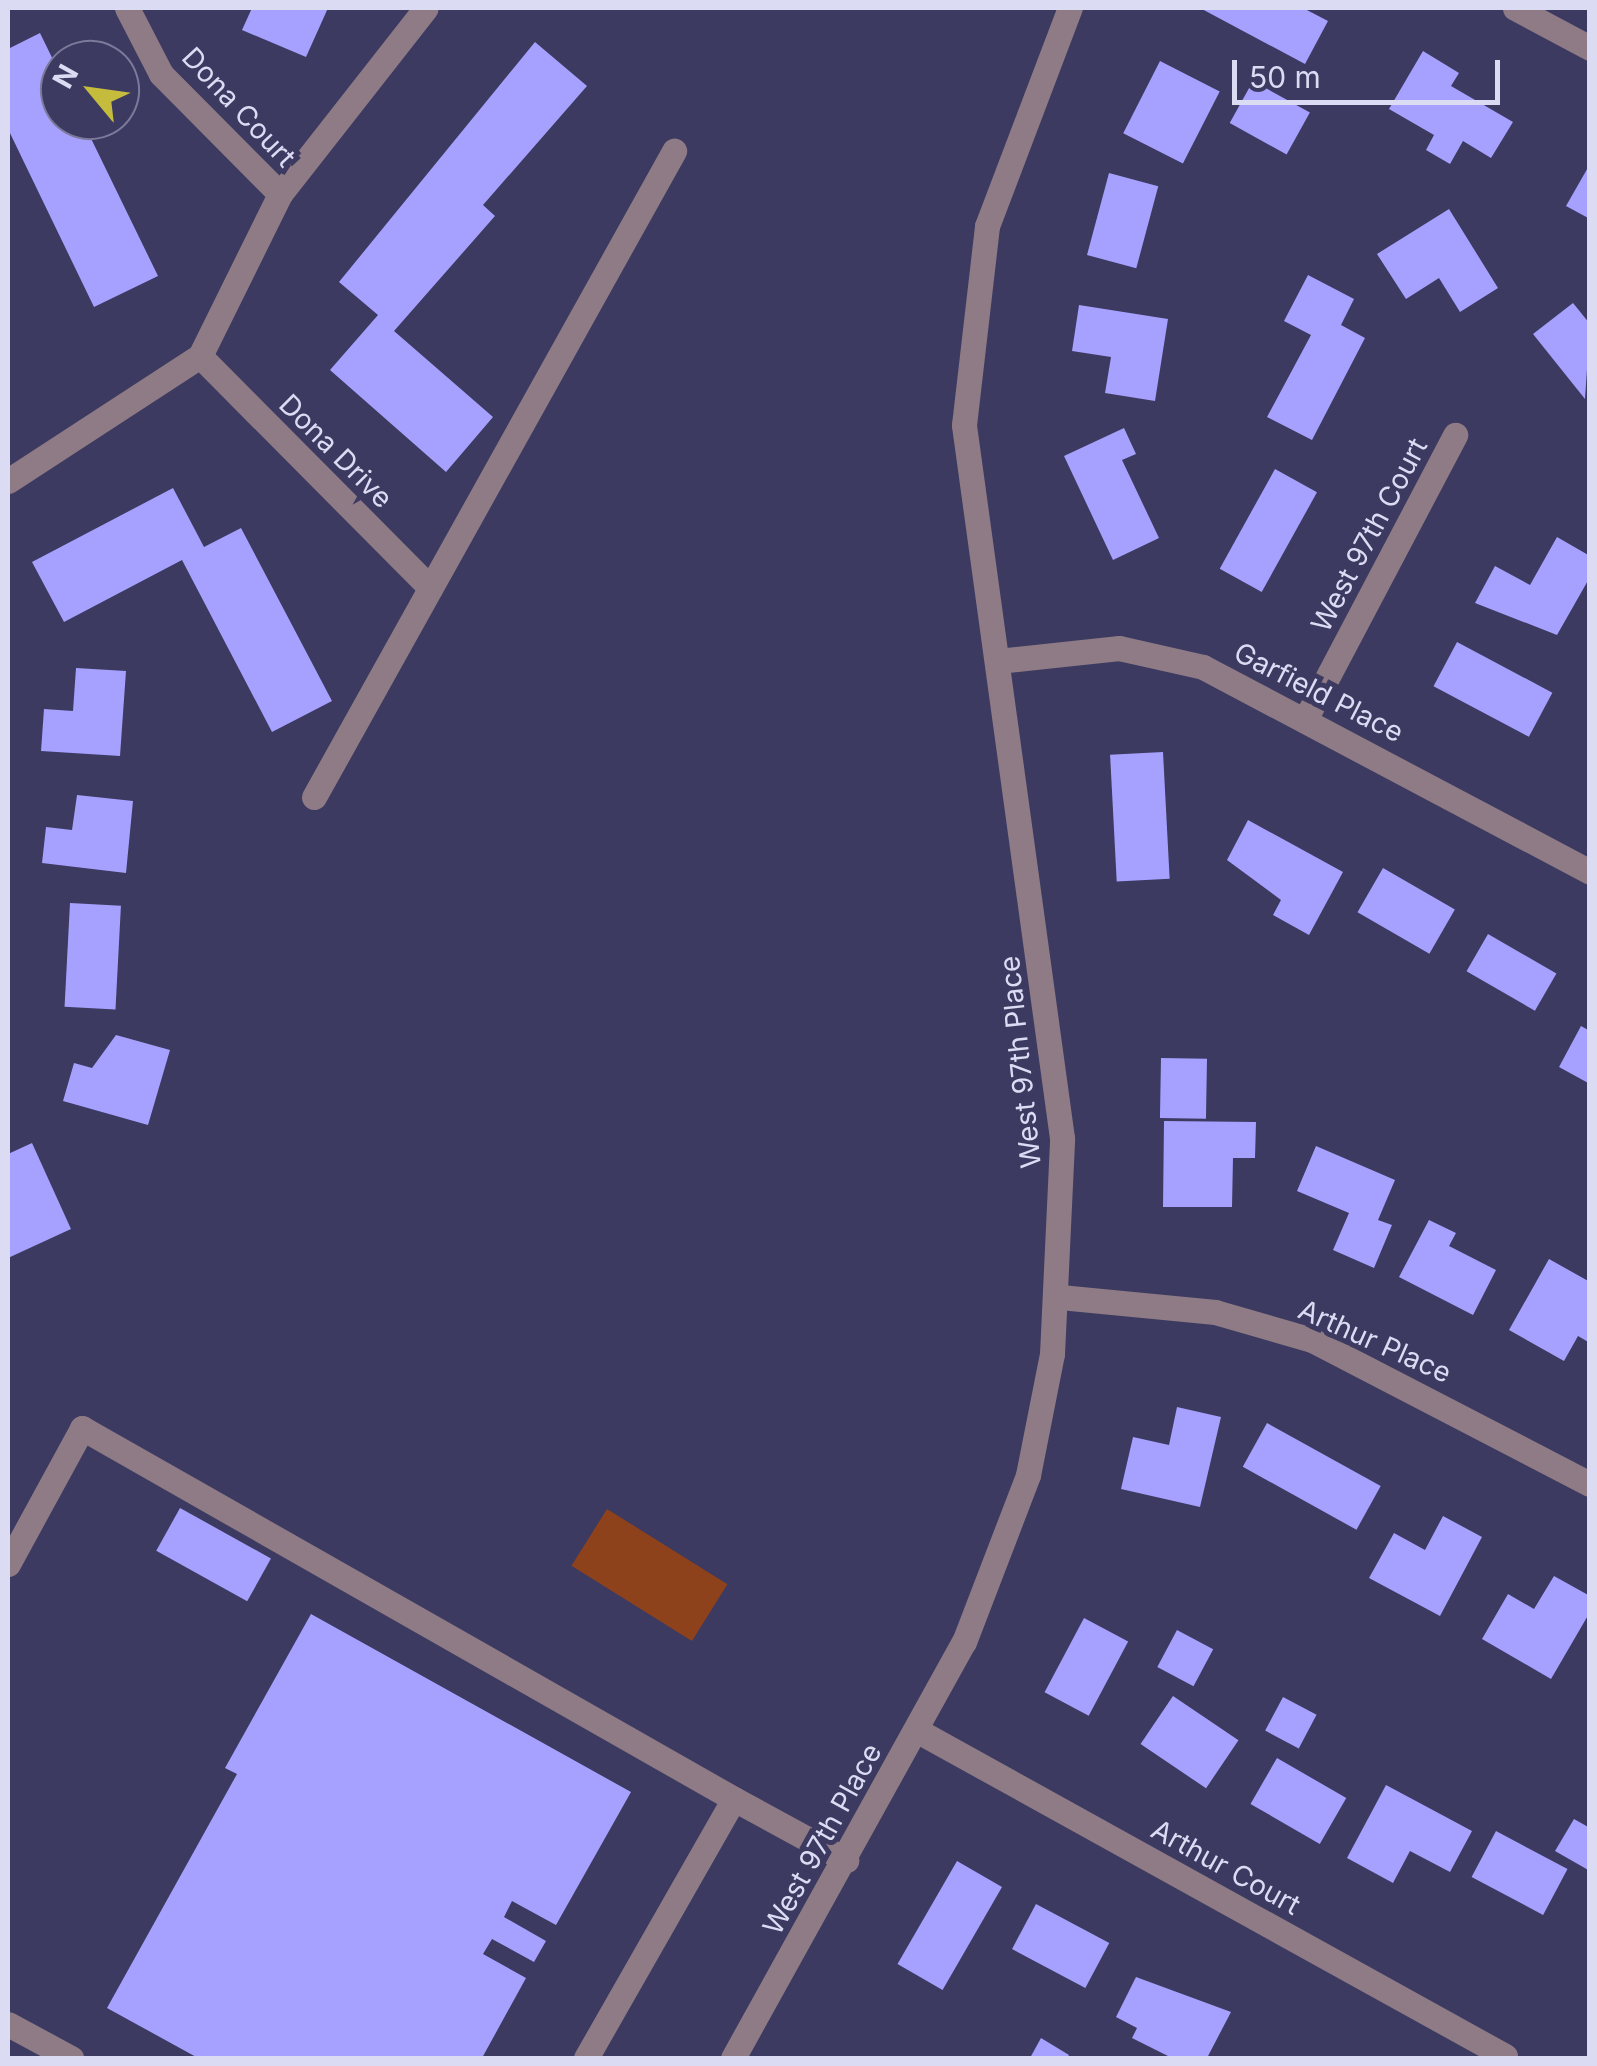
<!DOCTYPE html>
<style>
body{margin:0}
#map{position:relative;width:1597px;height:2066px;overflow:hidden;background:#3c3a60;font-family:Inter,sans-serif}
div>[style]{position:absolute}
.green>*{inset:0;background:#8e421c;transform-origin:0 0}
.building>*{inset:0;background:#a6a1fe;transform-origin:0 0}
.minor>*{height:25px;margin:-12.5px;padding:0 12.5px;transform-origin:12.5px;border-radius:12.5px;background:#8e7b85}
span{translate:-50% -50%;white-space:nowrap;text-align:center;line-height:1.15;-webkit-text-stroke:10px #3c3a60;paint-order:stroke}
.street-label{font-size:28px;color:#dbdbf3}
.frame{position:absolute;inset:0;border:10px solid #dbdbf3;pointer-events:none}
.north{position:absolute;left:40px;top:40px;width:100px;height:100px;box-sizing:border-box;background:#3c3a60;border:2px solid #7c7a9b;border-radius:50%;rotate:299deg;font-size:28px;font-weight:700;line-height:40px;text-align:center;color:#dbdbf3}
.north::after{content:'';display:block;margin:auto;width:35px;height:45px;background:#c5bc3d;clip-path:polygon(50% 0,100% 100%,50% 72%,0 100%)}
.scale{position:absolute;left:1232px;top:60px;width:268px;height:45px;box-sizing:border-box;border:5px solid #dbdbf3;border-top:0;padding-left:12px;font-size:30px;line-height:35px;white-space:nowrap;color:#dbdbf3;-webkit-text-stroke:8px #3c3a60;paint-order:stroke}
</style>
<div id="map">
<div class="green">
<div style="left:607px;top:1509px;width:142px;height:67px;rotate:32deg"></div>
</div>
<div class="building">
<div style="clip-path:polygon(252px 8px,328px 8px,306px 57px,242px 30px)"></div>
<div style="clip-path:polygon(1200px 8px,1303px 8px,1328px 21px,1305px 64px)"></div>
<div style="clip-path:polygon(40px 33px,60px 74px,60px 120px,82px 120px,158px 276px,94px 307px,8px 129px,8px 49px)"></div>
<div style="clip-path:polygon(535px 42px,587px 86px,483px 205px,495px 216px,394px 331px,493px 417px,446px 472px,330px 370px,378px 315px,339px 282px)"></div>
<div style="clip-path:polygon(1423px 51px,1459px 73px,1451px 86px,1513px 122px,1491px 158px,1463px 141px,1450px 164px,1426px 150px,1434px 135px,1389px 109px)"></div>
<div style="left:1160px;top:61px;width:67px;height:81px;rotate:27deg"></div>
<div style="left:1253px;top:81px;width:65px;height:48px;rotate:29deg"></div>
<div style="clip-path:polygon(1590px 164px,1590px 219px,1566px 206px)"></div>
<div style="left:1109px;top:173px;width:51px;height:85px;rotate:15deg"></div>
<div style="clip-path:polygon(1449px 209px,1498px 288px,1460px 312px,1439px 278px,1406px 299px,1377px 254px)"></div>
<div style="clip-path:polygon(1308px 275px,1354px 299px,1341px 325px,1365px 338px,1312px 440px,1267px 417px,1311px 335px,1284px 321px)"></div>
<div style="clip-path:polygon(1573px 303px,1590px 324px,1585px 399px,1533px 334px)"></div>
<div style="clip-path:polygon(1079px 305px,1168px 319px,1155px 401px,1105px 393px,1111px 357px,1072px 351px)"></div>
<div style="clip-path:polygon(1124px 428px,1136px 454px,1122px 460px,1159px 538px,1113px 560px,1064px 456px)"></div>
<div style="left:1275px;top:469px;width:48px;height:114px;rotate:29deg"></div>
<div style="clip-path:polygon(173px 488px,204px 547px,241px 528px,332px 701px,272px 732px,182px 560px,64px 622px,32px 562px)"></div>
<div style="clip-path:polygon(1557px 537px,1590px 556px,1590px 577px,1557px 635px,1475px 603px,1495px 566px,1530px 585px)"></div>
<div style="left:1457px;top:642px;width:108px;height:50px;rotate:28deg"></div>
<div style="clip-path:polygon(76px 668px,126px 671px,120px 756px,41px 751px,44px 709px,73px 711px)"></div>
<div style="left:1163px;top:752px;width:127px;height:53px;rotate:87deg"></div>
<div style="clip-path:polygon(77px 795px,133px 801px,126px 873px,42px 863px,46px 827px,72px 830px)"></div>
<div style="clip-path:polygon(1248px 820px,1343px 872px,1309px 935px,1273px 915px,1281px 900px,1227px 860px)"></div>
<div style="left:1383px;top:868px;width:83px;height:51px;rotate:30deg"></div>
<div style="left:70px;top:903px;width:51px;height:104px;rotate:3deg"></div>
<div style="left:1488px;top:934px;width:79px;height:43px;rotate:30deg"></div>
<div style="clip-path:polygon(1581px 1026px,1590px 1031px,1590px 1084px,1559px 1067px)"></div>
<div style="clip-path:polygon(116px 1035px,170px 1050px,148px 1125px,63px 1101px,74px 1063px,92px 1068px)"></div>
<div style="left:1161px;top:1058px;width:46px;height:60px;rotate:1deg"></div>
<div style="clip-path:polygon(1164px 1121px,1256px 1122px,1255px 1158px,1233px 1158px,1232px 1207px,1163px 1207px)"></div>
<div style="clip-path:polygon(32px 1143px,71px 1229px,8px 1258px,8px 1154px)"></div>
<div style="clip-path:polygon(1316px 1146px,1395px 1180px,1378px 1220px,1392px 1225px,1374px 1268px,1333px 1250px,1349px 1213px,1297px 1191px)"></div>
<div style="clip-path:polygon(1429px 1220px,1456px 1233px,1449px 1246px,1496px 1270px,1473px 1315px,1399px 1277px)"></div>
<div style="clip-path:polygon(1549px 1259px,1590px 1282px,1590px 1343px,1578px 1336px,1564px 1361px,1509px 1330px)"></div>
<div style="clip-path:polygon(1177px 1407px,1221px 1417px,1200px 1507px,1121px 1489px,1133px 1437px,1169px 1445px)"></div>
<div style="left:1267px;top:1423px;width:130px;height:50px;rotate:29deg"></div>
<div style="left:180px;top:1508px;width:104px;height:49px;rotate:29deg"></div>
<div style="clip-path:polygon(1443px 1516px,1482px 1537px,1440px 1616px,1369px 1578px,1394px 1533px,1425px 1550px)"></div>
<div style="clip-path:polygon(1554px 1576px,1590px 1596px,1590px 1612px,1551px 1679px,1482px 1639px,1508px 1594px,1534px 1609px)"></div>
<div style="clip-path:polygon(311px 1614px,631px 1792px,556px 1925px,512px 1901px,504px 1917px,546px 1941px,534px 1962px,492px 1939px,483px 1954px,526px 1978px,482px 2058px,198px 2058px,107px 2008px,237px 1774px,225px 1768px)"></div>
<div style="left:1084px;top:1618px;width:50px;height:84px;rotate:28deg"></div>
<div style="left:1177px;top:1630px;width:41px;height:42px;rotate:28deg"></div>
<div style="left:1173px;top:1696px;width:79px;height:58px;rotate:34deg"></div>
<div style="left:1283px;top:1697px;width:38px;height:38px;rotate:28deg"></div>
<div style="left:1277px;top:1758px;width:80px;height:53px;rotate:30deg"></div>
<div style="clip-path:polygon(1386px 1785px,1472px 1831px,1450px 1872px,1410px 1851px,1393px 1883px,1347px 1858px)"></div>
<div style="clip-path:polygon(1574px 1819px,1590px 1828px,1590px 1871px,1555px 1851px)"></div>
<div style="left:1496px;top:1831px;width:81px;height:52px;rotate:28deg"></div>
<div style="left:957px;top:1861px;width:52px;height:119px;rotate:30deg"></div>
<div style="left:1036px;top:1904px;width:83px;height:51px;rotate:28deg"></div>
<div style="clip-path:polygon(1136px 1977px,1231px 2012px,1207px 2058px,1172px 2058px,1132px 2038px,1137px 2028px,1116px 2017px)"></div>
<div style="clip-path:polygon(1041px 2038px,1069px 2055px,1067px 2058px,1030px 2058px)"></div>
</div>
<div class="minor">
<div style="left:127px;top:8px;width:74px;rotate:62.7deg"></div>
<div style="left:161px;top:74px;width:169px;rotate:45.2deg"></div>
<div style="left:1515px;top:8px;width:85px;rotate:28.1deg"></div>
<div style="left:200px;top:356px;width:327px;rotate:45.2deg"></div>
<div style="left:8px;top:481px;width:229px;rotate:-33.1deg"></div>
<div style="left:200px;top:356px;width:181px;rotate:-63.7deg"></div>
<div style="left:280px;top:194px;width:236px;rotate:-51.9deg"></div>
<div style="left:998px;top:661px;width:122px;rotate:-6.1deg"></div>
<div style="left:1119px;top:648px;width:86px;rotate:12.7deg"></div>
<div style="left:1203px;top:667px;width:438px;rotate:27.9deg"></div>
<div style="left:1307px;top:716px;width:318px;rotate:-62.2deg"></div>
<div style="left:314px;top:797px;width:740px;rotate:-60.87deg"></div>
<div style="left:1060px;top:1297px;width:156px;rotate:5.5deg"></div>
<div style="left:1215px;top:1312px;width:101px;rotate:16.1deg"></div>
<div style="left:1312px;top:1340px;width:313px;rotate:27.4deg"></div>
<div style="left:8px;top:1564px;width:155px;rotate:-61.4deg"></div>
<div style="left:82px;top:1428px;width:750px;rotate:29.64deg"></div>
<div style="left:918px;top:1731px;width:671px;rotate:28.97deg"></div>
<div style="left:8px;top:2024px;width:72px;rotate:28.4deg"></div>
<div style="left:586px;top:2058px;width:298px;rotate:-60.3deg"></div>
<div style="left:734px;top:1799px;width:128px;rotate:28.6deg"></div>
<div style="left:733px;top:2058px;width:476px;rotate:-61deg"></div>
<div style="left:964px;top:1642px;width:179px;rotate:-69deg"></div>
<div style="left:1028px;top:1475px;width:123px;rotate:-78.8deg"></div>
<div style="left:1052px;top:1354px;width:216px;rotate:-87.3deg"></div>
<div style="left:1062px;top:1138px;width:720px;rotate:-97.83deg"></div>
<div style="left:964px;top:425px;width:200px;rotate:-83.4deg"></div>
<div style="left:987px;top:226px;width:233px;rotate:-69.2deg"></div>
</div>
<div class="street-label">
<span style="left:239px;top:107px;rotate:47deg">Dona Court</span>
<span style="left:336px;top:451px;rotate:45deg">Dona Drive</span>
<span style="left:1369px;top:535px;rotate:-62deg">West 97th Court</span>
<span style="left:1319px;top:692px;rotate:27deg">Garfield Place</span>
<span style="left:1020px;top:1062px;rotate:-96deg">West 97th Place</span>
<span style="left:1375px;top:1341px;rotate:24deg">Arthur Place</span>
<span style="left:822px;top:1839px;rotate:-61deg">West 97th Place</span>
<span style="left:1226px;top:1867px;rotate:29deg">Arthur Court</span>
</div>
<div class="frame"></div>
<div class="north">N</div>
<div class="scale">50 m</div>
</div>
